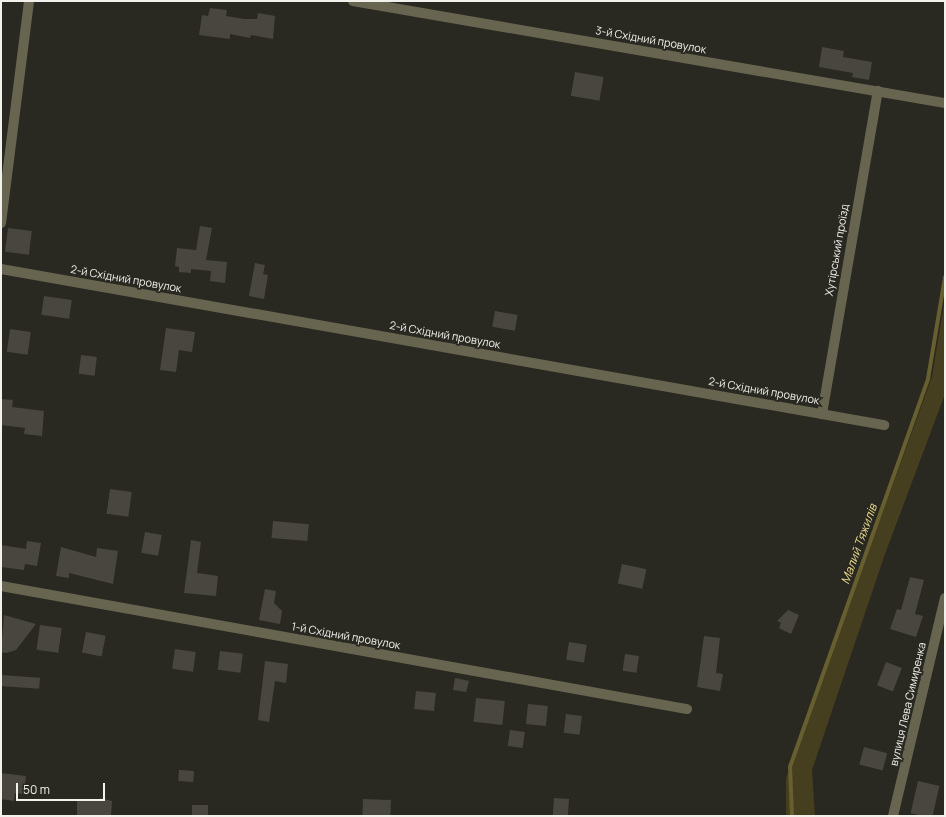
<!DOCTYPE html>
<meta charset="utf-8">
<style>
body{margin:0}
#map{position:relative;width:946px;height:817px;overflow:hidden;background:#2a2921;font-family:Manrope,sans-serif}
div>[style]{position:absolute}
.green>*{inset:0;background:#453f1f}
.stream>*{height:3.5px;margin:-1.75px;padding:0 1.75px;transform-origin:1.75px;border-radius:1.75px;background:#685f30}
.building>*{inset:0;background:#48463e;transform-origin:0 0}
.minor>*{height:10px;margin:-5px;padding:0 5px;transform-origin:5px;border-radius:5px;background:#676450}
span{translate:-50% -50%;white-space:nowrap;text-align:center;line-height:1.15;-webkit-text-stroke:3.5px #2a2921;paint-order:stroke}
.street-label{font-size:11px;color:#f2f1ec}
.water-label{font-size:12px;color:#e9db8e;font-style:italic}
.frame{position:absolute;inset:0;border:2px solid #f2f1ec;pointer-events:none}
.scale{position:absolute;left:16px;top:783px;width:89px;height:18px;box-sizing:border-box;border:2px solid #f2f1ec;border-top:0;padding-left:5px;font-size:12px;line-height:14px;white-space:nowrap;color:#f2f1ec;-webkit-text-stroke:3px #2a2921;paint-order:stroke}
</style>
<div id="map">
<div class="green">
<div style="clip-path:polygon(945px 298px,945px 394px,885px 554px,812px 770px,815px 816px,786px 816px,786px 778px,932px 377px)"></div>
</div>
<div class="stream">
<div style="left:792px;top:816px;width:49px;rotate:-92.3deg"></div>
<div style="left:790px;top:767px;width:412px;rotate:-70.4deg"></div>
<div style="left:928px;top:379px;width:103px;rotate:-80.5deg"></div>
</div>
<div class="building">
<div style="clip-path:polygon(210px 8px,227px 10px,226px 16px,244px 19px,257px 19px,258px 13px,275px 16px,273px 39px,251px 35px,250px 38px,230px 34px,230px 39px,199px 35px,202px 15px,208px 16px)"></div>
<div style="clip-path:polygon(822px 47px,844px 51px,843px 57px,872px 62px,869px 80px,852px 77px,853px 73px,819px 67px)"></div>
<div style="left:575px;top:72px;width:29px;height:24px;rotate:10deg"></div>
<div style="clip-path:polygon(200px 226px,212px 228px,206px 260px,227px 262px,225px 283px,210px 281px,211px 271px,191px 269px,191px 273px,179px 272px,179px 267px,175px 266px,177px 248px,196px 250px)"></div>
<div style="left:8px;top:228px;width:24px;height:24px;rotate:7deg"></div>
<div style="clip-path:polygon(255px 263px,265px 265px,263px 274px,268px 275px,264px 299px,249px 296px)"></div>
<div style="left:44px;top:296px;width:28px;height:19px;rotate:8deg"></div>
<div style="left:495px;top:311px;width:23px;height:16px;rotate:10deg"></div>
<div style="clip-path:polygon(166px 328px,195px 332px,192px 352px,179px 350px,176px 372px,160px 370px)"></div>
<div style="left:10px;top:329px;width:21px;height:23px;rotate:8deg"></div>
<div style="left:81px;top:355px;width:16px;height:19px;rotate:7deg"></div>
<div style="clip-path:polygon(1px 399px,13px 400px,12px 407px,44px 411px,42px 436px,24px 434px,25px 428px,1px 425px)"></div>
<div style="left:110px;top:489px;width:22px;height:25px;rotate:8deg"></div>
<div style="left:273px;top:521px;width:36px;height:17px;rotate:5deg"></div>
<div style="left:145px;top:532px;width:17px;height:21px;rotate:10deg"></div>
<div style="clip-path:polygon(191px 540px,201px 542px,197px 573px,218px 576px,216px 596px,184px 593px)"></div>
<div style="clip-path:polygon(27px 541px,41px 543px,37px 566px,25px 564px,24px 570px,1px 567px,1px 545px,26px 549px)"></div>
<div style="clip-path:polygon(61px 547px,96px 557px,97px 548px,118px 551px,113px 584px,69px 573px,69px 578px,56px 576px)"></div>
<div style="left:622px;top:564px;width:25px;height:20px;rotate:12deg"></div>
<div style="clip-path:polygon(910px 577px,924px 580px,915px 614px,923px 616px,916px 637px,890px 629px,897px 609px,901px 610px)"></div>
<div style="clip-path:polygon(265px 589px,276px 591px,274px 603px,282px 611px,280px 624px,259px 620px)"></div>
<div style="clip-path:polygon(788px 610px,799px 615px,791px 634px,779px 628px,781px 623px,777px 621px)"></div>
<div style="clip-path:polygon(4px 615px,36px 624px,16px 650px,6px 653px,1px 652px)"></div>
<div style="left:40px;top:625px;width:22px;height:25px;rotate:8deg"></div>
<div style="left:86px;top:632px;width:20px;height:21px;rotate:11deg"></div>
<div style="clip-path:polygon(704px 636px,720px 638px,716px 673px,723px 674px,720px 691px,697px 687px)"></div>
<div style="left:569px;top:642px;width:18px;height:18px;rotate:9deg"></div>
<div style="left:175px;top:649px;width:21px;height:20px;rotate:8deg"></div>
<div style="left:220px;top:651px;width:23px;height:19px;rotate:7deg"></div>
<div style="left:625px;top:654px;width:14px;height:17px;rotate:8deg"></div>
<div style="clip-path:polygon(265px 661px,288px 664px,286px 683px,275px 681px,269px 722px,258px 720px)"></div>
<div style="left:886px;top:662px;width:17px;height:25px;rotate:21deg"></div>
<div style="left:1px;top:675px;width:39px;height:11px;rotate:4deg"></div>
<div style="clip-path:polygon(455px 678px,469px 681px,466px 692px,453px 690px)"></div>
<div style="left:416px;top:691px;width:20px;height:18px;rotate:6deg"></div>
<div style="left:476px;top:698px;width:29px;height:24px;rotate:6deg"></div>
<div style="left:528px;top:704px;width:20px;height:20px;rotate:6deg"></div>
<div style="left:566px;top:714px;width:16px;height:19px;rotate:7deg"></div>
<div style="left:510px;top:730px;width:15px;height:16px;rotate:8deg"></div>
<div style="left:864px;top:747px;width:24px;height:18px;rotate:15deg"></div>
<div style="left:179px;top:770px;width:15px;height:11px;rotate:4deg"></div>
<div style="clip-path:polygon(1px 773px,26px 776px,24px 794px,15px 793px,14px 801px,1px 799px)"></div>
<div style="left:918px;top:781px;width:22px;height:33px;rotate:13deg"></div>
<div style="clip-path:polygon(100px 798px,112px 801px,111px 816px,77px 816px,77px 800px,100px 801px)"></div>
<div style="left:554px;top:798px;width:15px;height:17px;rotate:4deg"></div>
<div style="left:363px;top:799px;width:28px;height:17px;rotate:2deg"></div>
<div style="left:192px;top:805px;width:16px;height:11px"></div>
</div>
<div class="minor">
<div style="left:353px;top:1px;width:601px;rotate:9.78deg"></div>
<div style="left:1px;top:223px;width:224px;rotate:-82.8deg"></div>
<div style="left:1px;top:269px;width:897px;rotate:10.02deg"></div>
<div style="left:822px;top:414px;width:328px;rotate:-80.2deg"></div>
<div style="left:1px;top:586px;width:697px;rotate:10.17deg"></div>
<div style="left:893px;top:816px;width:224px;rotate:-76.6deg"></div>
</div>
<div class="street-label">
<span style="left:651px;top:40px;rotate:10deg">3-й Східний провулок</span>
<span style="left:837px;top:250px;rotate:-80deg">Хутірський проїзд</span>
<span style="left:126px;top:279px;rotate:10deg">2-й Східний провулок</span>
<span style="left:445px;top:335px;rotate:10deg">2-й Східний провулок</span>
<span style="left:764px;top:391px;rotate:10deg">2-й Східний провулок</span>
<span style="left:346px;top:636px;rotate:10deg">1-й Східний провулок</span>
<span style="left:908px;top:704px;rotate:-77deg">вулиця Лева Симиренка</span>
</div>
<div class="water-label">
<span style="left:859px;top:544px;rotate:-70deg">Малий Тяжилів</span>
</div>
<div class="frame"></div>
<div class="scale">50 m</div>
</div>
